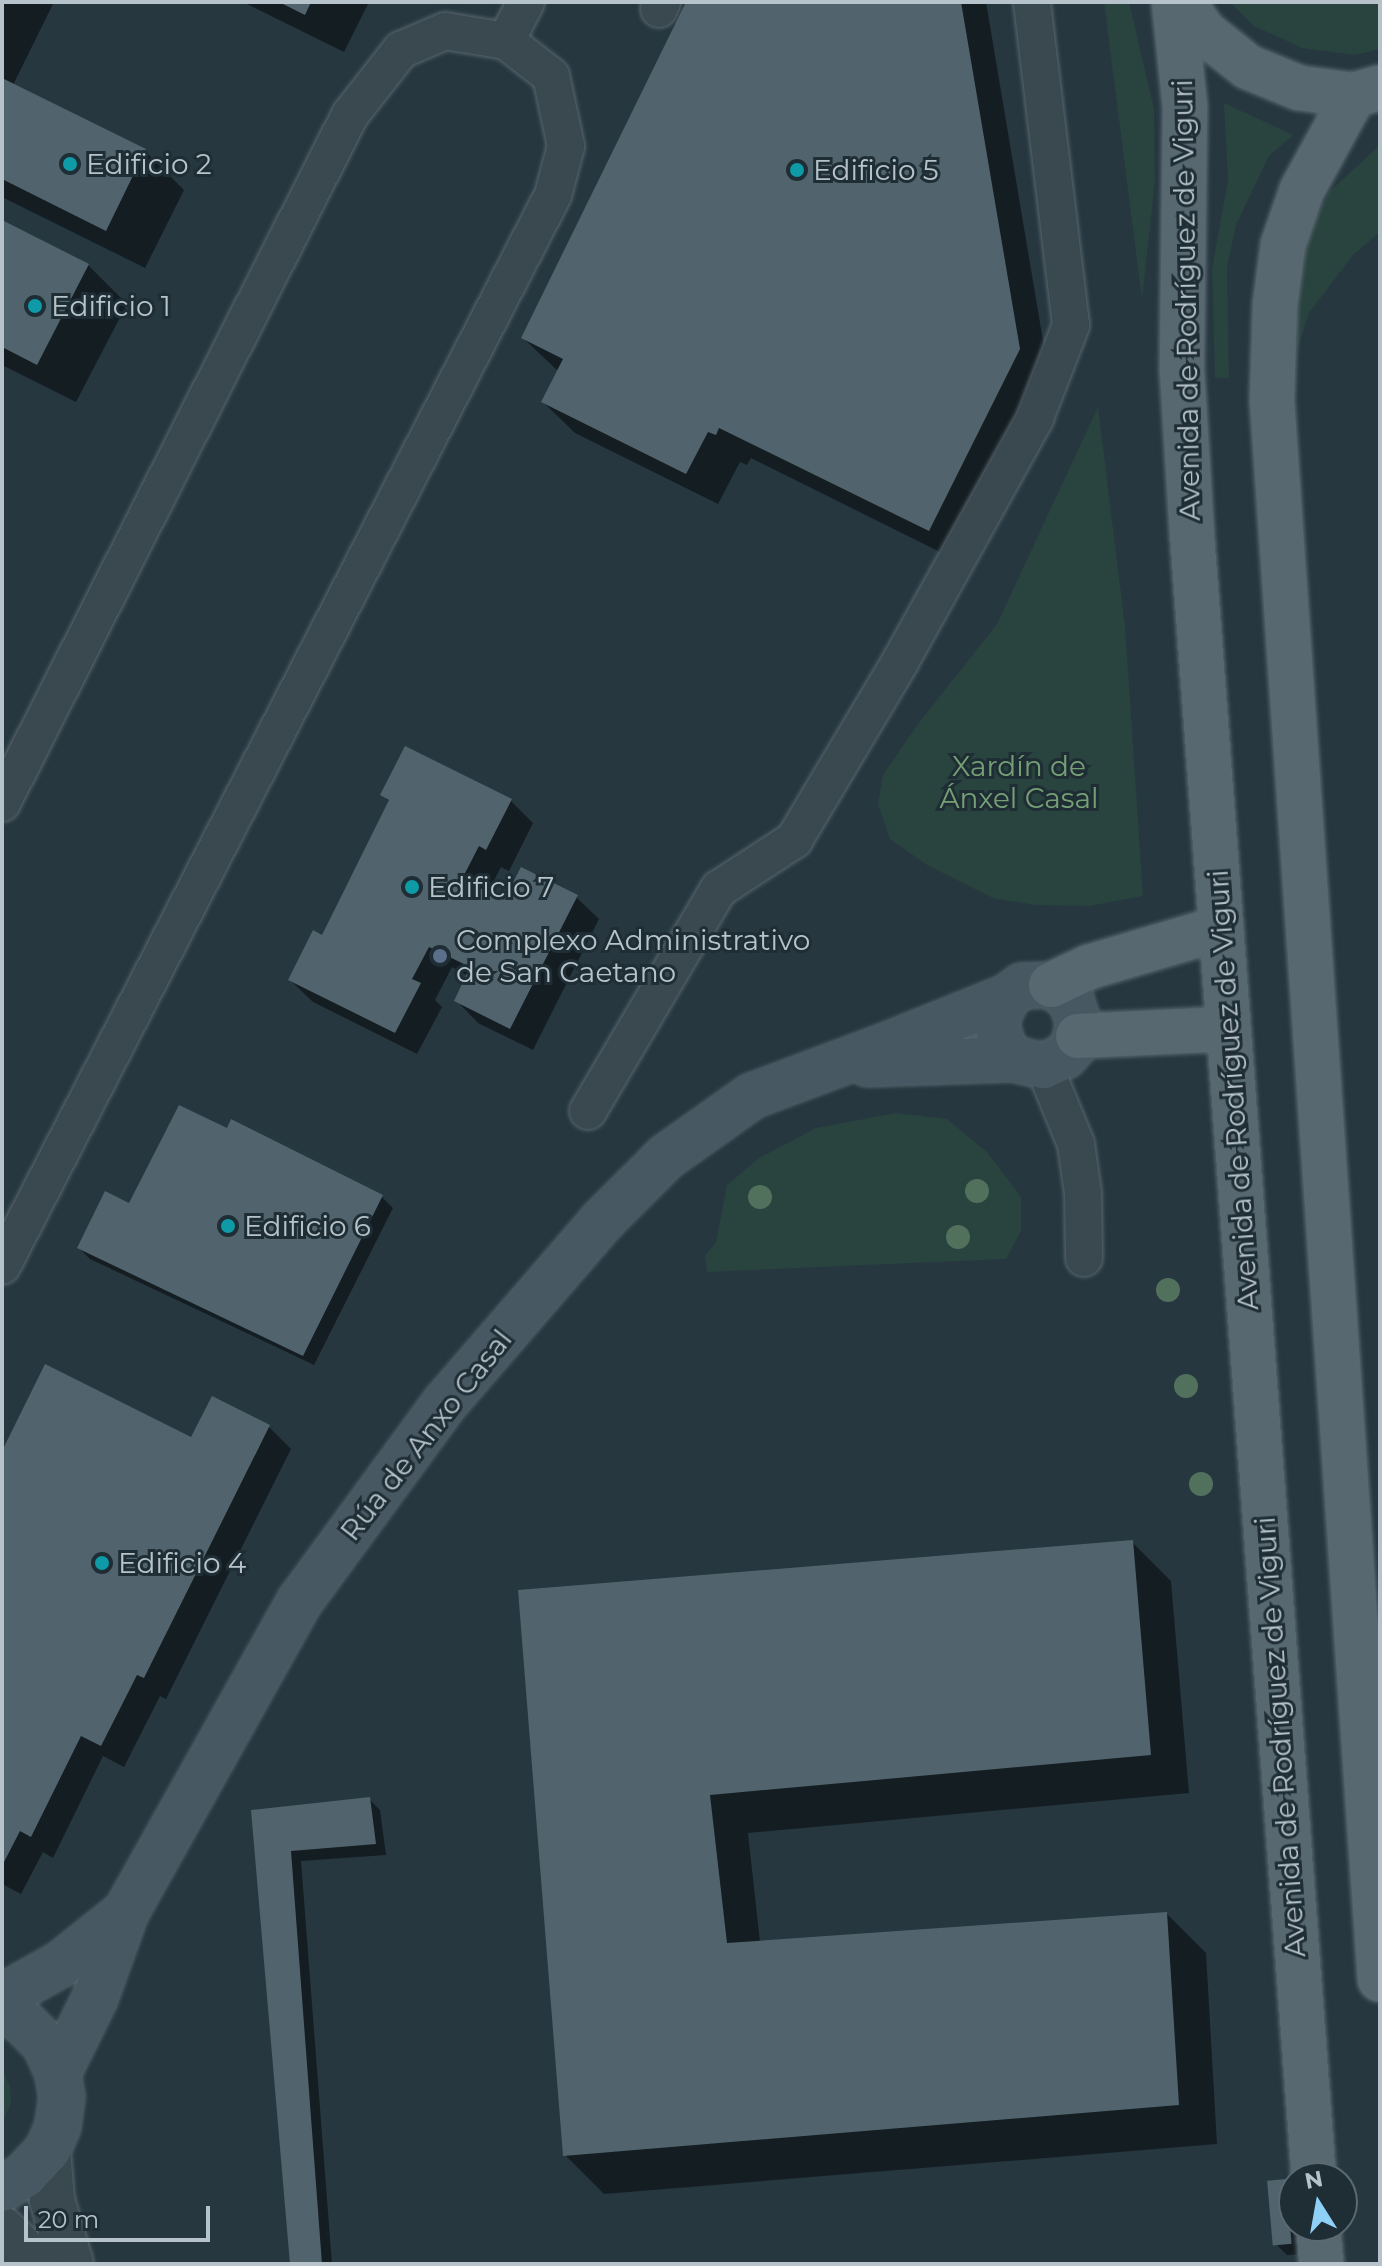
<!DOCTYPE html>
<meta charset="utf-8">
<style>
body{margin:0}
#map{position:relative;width:1382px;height:2266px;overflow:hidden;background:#263740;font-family:Montserrat,sans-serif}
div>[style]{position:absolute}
.green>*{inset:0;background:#29433f}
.shadow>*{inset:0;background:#0007}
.building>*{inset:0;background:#51646d;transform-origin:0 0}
.roads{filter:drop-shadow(0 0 2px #58666d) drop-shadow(0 0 2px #58666d)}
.lane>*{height:36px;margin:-18px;padding:0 18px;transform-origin:18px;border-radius:18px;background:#3a4850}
.street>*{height:44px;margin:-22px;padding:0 22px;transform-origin:22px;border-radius:22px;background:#3a4850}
.secondary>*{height:44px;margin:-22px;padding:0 22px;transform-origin:22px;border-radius:22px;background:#485863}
.primary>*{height:44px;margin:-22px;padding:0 22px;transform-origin:22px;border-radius:22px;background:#586870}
.trees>*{width:24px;height:24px;margin:-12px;border-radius:50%;background:#51715d}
.dots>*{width:22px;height:22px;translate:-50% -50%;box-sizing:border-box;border:4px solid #1f2d35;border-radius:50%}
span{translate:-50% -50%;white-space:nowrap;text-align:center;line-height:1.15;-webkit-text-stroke:6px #1f2d35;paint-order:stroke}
.poi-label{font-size:28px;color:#b6c3ca}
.left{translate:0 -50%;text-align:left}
.street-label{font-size:28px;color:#b6c3ca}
.park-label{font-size:28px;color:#75a075}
.frame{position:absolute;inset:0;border:4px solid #b6c3ca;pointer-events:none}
.north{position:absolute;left:1278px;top:2162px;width:80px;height:80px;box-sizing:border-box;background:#1f2d35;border:2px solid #5b6971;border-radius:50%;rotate:349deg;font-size:22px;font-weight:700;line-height:32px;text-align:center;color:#b6c3ca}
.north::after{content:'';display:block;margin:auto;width:28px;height:36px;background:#8fd0f7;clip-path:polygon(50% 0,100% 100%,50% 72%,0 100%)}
.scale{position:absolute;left:24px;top:2206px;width:186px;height:36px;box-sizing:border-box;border:4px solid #b6c3ca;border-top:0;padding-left:10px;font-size:24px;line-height:28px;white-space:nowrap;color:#b6c3ca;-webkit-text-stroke:6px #1f2d35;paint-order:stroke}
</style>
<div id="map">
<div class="green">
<div style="clip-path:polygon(1104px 2px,1129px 2px,1154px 109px,1155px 180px,1142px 299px)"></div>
<div style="clip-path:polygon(1230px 2px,1380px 2px,1380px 49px,1355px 55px,1302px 48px,1254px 26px)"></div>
<div style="clip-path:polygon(1224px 103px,1293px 135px,1269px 156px,1236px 225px,1227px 268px,1229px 378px,1215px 378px,1212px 269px,1228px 180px)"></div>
<div style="clip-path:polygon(1380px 145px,1380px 232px,1353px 255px,1309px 313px,1297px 351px,1297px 293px,1307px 233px,1330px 191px)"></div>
<div style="clip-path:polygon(1098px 407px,1125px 626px,1143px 896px,1089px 906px,1035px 905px,993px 898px,927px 865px,890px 839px,878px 804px,883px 775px,918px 724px,997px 624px)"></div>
<div style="clip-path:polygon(896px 1113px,947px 1119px,987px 1152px,1021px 1197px,1021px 1231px,1006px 1259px,707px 1272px,705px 1256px,716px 1242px,727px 1185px,759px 1158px,816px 1128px)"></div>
<div style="clip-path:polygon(2px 2069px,10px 2087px,11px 2103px,2px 2123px)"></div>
</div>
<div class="shadow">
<div style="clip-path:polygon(2px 2px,54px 2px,13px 85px,145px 151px,184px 190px,145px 268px,2px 197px)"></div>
<div style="clip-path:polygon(243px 2px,369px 2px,344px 52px)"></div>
<div style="clip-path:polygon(689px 2px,986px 2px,1050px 382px,960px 562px,751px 458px,747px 465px,740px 462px,718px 504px,575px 433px,543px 402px,558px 371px,523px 338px)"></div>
<div style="clip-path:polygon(2px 222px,88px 265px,127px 304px,76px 402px,2px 365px)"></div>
<div style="clip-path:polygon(406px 749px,511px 801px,533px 823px,509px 871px,501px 867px,487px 894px,505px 903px,576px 897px,599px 919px,533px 1050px,478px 1023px,456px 1000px,468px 976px,452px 967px,435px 1000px,442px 1007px,417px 1054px,313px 1002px,290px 980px,323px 937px,390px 802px,383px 795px)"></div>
<div style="clip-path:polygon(232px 1122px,382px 1197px,393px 1208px,314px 1365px,90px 1259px,79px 1248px,228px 1131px)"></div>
<div style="clip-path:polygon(213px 1399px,269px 1427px,291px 1449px,166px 1699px,160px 1696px,124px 1767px,103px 1756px,53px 1858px,43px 1852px,21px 1894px,2px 1884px,2px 1455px,192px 1440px)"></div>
<div style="clip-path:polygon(1132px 1542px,1171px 1581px,1189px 1793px,748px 1833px,760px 1942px,1167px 1914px,1206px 1953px,1217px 2144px,604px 2194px,565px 2155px,520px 1592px)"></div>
<div style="clip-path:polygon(369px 1799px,380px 1810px,386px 1855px,301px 1861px,332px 2264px,292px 2264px,253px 1812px)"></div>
<div style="clip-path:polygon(1285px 2182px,1294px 2190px,1294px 2226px,1300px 2226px,1302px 2254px,1287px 2255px,1276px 2244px)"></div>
</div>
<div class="building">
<div style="clip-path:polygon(279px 2px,311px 2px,305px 15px)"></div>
<div style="clip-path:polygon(686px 2px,961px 2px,1020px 349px,929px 531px,719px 428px,716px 435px,708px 432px,686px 474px,541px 402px,563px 359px,521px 338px)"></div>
<div style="clip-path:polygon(2px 78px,146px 149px,106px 231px,2px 179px)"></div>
<div style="clip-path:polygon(2px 220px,89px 264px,37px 365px,2px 347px)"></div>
<div style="clip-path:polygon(405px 746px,512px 799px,486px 850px,479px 846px,462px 879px,504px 900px,521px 867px,578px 895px,510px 1029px,454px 1001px,470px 967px,429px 947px,412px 979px,421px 983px,395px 1033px,288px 980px,313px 930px,322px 935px,389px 800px,380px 795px)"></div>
<div style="clip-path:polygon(179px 1105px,227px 1128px,231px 1119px,383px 1195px,303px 1356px,77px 1248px,105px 1191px,129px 1203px)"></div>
<div style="clip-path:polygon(45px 1364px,191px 1437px,212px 1396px,270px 1425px,144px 1678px,137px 1675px,101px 1746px,81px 1736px,31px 1837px,20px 1831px,2px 1866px,2px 1451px)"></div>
<div style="clip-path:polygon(1133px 1540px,1151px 1755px,710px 1795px,727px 1943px,1167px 1912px,1179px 2105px,563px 2156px,518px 1590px)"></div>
<div style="clip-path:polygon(370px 1797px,376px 1844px,291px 1851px,322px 2264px,290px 2264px,251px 1810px)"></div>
<div style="left:1286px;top:2179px;width:65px;height:19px;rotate:85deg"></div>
</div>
<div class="roads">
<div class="lane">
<div style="left:659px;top:9px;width:8px;rotate:-67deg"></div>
<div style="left:506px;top:41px;width:44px;rotate:-62.9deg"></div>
<div style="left:2px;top:803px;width:771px;rotate:-63.17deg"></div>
<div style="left:350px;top:115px;width:83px;rotate:-51.9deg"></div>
<div style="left:401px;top:50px;width:48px;rotate:-23.4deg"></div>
<div style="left:445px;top:31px;width:62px;rotate:9.3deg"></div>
<div style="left:506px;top:41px;width:57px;rotate:37.9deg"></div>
<div style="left:551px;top:76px;width:72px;rotate:77.9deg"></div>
<div style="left:566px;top:146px;width:51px;rotate:104.9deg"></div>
<div style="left:553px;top:195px;width:1204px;rotate:117.22deg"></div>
<div style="left:1044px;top:1066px;width:84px;rotate:67.7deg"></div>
<div style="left:1076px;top:1144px;width:49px;rotate:81.9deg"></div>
<div style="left:1083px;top:1193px;width:65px;rotate:89.1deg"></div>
<div style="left:588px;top:1111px;width:258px;rotate:-59.5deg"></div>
<div style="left:719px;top:889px;width:90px;rotate:-33.2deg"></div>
<div style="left:794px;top:840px;width:207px;rotate:-59.2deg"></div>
<div style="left:900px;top:662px;width:279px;rotate:-61deg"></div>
<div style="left:1035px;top:418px;width:100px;rotate:-68.8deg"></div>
<div style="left:1071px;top:325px;width:325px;rotate:-96.9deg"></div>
</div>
<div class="street">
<div style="left:48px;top:2150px;width:50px;rotate:85.4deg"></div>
<div style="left:52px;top:2200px;width:67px;rotate:73.5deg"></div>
<div style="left:2px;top:2229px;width:50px;rotate:44.2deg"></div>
</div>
<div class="secondary">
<div style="left:868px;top:1064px;width:146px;rotate:-2deg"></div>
<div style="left:2px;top:1997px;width:68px;rotate:-29.2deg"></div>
<div style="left:61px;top:1964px;width:83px;rotate:-38.7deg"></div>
<div style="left:2px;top:2009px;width:23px;rotate:31deg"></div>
<div style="left:22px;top:2021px;width:33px;rotate:45deg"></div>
<div style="left:45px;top:2044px;width:32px;rotate:66deg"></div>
<div style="left:58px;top:2073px;width:24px;rotate:81deg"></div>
<div style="left:62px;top:2097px;width:29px;rotate:98deg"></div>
<div style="left:58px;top:2126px;width:26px;rotate:113deg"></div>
<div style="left:48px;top:2150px;width:34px;rotate:133deg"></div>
<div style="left:25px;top:2175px;width:27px;rotate:149deg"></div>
<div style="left:58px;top:2073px;width:84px;rotate:-63.7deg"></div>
<div style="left:95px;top:1998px;width:91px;rotate:-70.2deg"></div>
<div style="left:126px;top:1912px;width:356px;rotate:-60.8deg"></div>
<div style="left:300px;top:1601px;width:245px;rotate:-53.8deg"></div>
<div style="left:445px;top:1403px;width:239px;rotate:-49.2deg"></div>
<div style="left:601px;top:1222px;width:92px;rotate:-45deg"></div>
<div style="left:666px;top:1157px;width:105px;rotate:-35.3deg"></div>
<div style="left:752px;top:1096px;width:140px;rotate:-20.5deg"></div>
<div style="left:883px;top:1047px;width:134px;rotate:-22deg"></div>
<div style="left:1007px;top:997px;width:19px;rotate:-36deg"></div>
<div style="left:1022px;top:986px;width:29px;rotate:-2deg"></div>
<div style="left:1051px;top:985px;width:25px;rotate:37deg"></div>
<div style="left:1071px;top:1000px;width:25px;rotate:72deg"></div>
<div style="left:1079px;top:1024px;width:24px;rotate:105deg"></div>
<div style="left:1073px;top:1047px;width:12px;rotate:132deg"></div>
<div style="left:1065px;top:1056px;width:23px;rotate:155deg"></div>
<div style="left:1044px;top:1066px;width:31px;rotate:-167deg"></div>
<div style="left:1014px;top:1059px;width:14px;rotate:-135deg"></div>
<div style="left:1004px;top:1049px;width:28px;rotate:-107deg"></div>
<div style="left:996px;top:1022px;width:27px;rotate:-66deg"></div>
</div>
<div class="primary">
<div style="left:1174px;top:2px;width:106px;rotate:84deg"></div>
<div style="left:1185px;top:107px;width:264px;rotate:90.7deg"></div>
<div style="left:1182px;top:371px;width:163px;rotate:86.5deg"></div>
<div style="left:1192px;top:534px;width:1649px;rotate:85.76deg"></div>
<div style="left:1183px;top:2px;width:37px;rotate:55deg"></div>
<div style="left:1204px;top:32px;width:56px;rotate:38.5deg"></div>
<div style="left:1248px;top:67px;width:55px;rotate:22.4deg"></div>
<div style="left:1299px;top:88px;width:55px;rotate:7.3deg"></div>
<div style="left:1354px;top:95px;width:26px;rotate:-16deg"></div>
<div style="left:1354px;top:95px;width:108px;rotate:118.7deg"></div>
<div style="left:1302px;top:190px;width:58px;rotate:109.1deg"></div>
<div style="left:1283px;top:245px;width:61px;rotate:97.6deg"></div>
<div style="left:1275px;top:305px;width:95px;rotate:91.8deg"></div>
<div style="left:1272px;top:400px;width:1583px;rotate:86.09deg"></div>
<div style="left:1051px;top:985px;width:42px;rotate:-25.3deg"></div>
<div style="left:1089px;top:967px;width:138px;rotate:-16.5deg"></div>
<div style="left:1078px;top:1036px;width:150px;rotate:-2.7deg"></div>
<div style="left:1318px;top:2226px;width:38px;rotate:85deg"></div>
</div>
</div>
<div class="trees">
<div style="left:977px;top:1191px"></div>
<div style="left:760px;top:1197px"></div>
<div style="left:958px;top:1237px"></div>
<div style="left:1168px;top:1290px"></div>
<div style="left:1186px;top:1386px"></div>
<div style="left:1201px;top:1484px"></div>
</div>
<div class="dots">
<div style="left:70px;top:164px;background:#0f9aa8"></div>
<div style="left:797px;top:170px;background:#0f9aa8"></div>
<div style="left:35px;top:306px;background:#0f9aa8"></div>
<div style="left:412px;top:887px;background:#0f9aa8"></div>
<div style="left:440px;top:956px;background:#5c6f8a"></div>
<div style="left:228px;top:1226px;background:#0f9aa8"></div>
<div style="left:102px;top:1563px;background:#0f9aa8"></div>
</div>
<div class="poi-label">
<span class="left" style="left:86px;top:164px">Edificio 2</span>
<span class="left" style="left:813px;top:170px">Edificio 5</span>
<span class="left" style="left:51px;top:306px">Edificio 1</span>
<span class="left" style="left:428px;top:887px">Edificio 7</span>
<span class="left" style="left:456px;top:956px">Complexo Administrativo<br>de San Caetano</span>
<span class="left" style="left:244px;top:1226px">Edificio 6</span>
<span class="left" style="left:118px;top:1563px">Edificio 4</span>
</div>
<div class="street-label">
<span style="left:1186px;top:300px;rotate:-91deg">Avenida de Rodríguez de Viguri</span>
<span style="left:1233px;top:1090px;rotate:-94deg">Avenida de Rodríguez de Viguri</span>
<span style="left:426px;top:1435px;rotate:-52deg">Rúa de Anxo Casal</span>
<span style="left:1280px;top:1737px;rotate:-94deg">Avenida de Rodríguez de Viguri</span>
</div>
<div class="park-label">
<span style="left:1019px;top:782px">Xardín de<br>Ánxel Casal</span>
</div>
<div class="frame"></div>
<div class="north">N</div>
<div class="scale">20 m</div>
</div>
